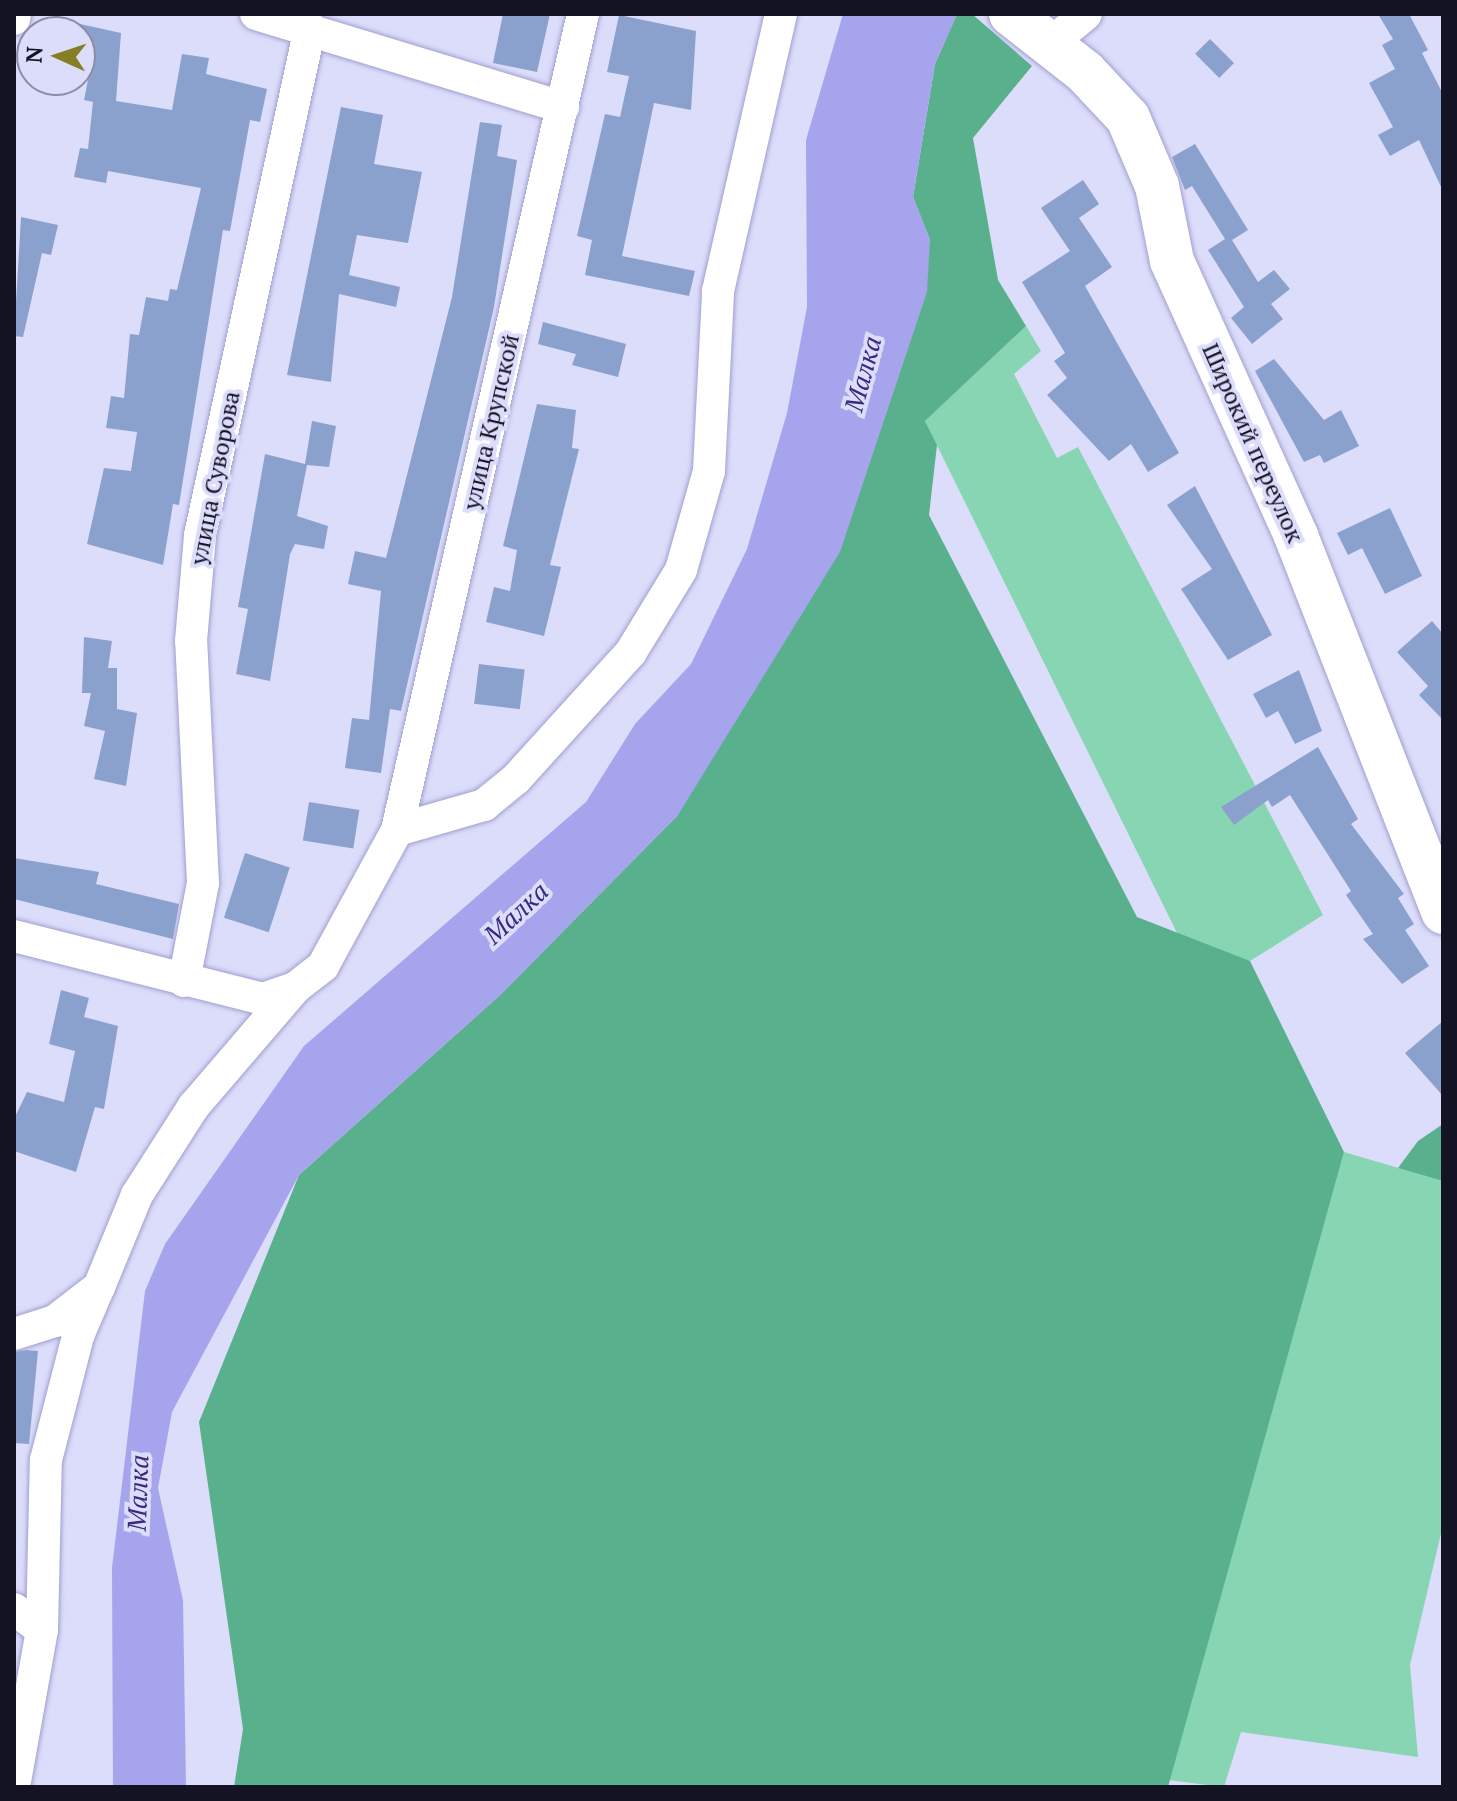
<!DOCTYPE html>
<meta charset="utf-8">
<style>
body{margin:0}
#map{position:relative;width:1457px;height:1801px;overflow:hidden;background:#dcdcfb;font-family:"PT Serif",serif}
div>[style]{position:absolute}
.green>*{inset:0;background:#88d5b3}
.forest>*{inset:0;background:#58b18c}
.water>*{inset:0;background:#a6a4ec}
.building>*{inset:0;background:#8ba1cd;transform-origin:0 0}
.roads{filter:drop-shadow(0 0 2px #9f9fcf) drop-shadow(0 0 2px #9f9fcf)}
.street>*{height:32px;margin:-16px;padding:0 16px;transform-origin:16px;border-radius:16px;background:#fff}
.secondary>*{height:44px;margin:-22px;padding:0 22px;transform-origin:22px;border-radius:22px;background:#fff}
span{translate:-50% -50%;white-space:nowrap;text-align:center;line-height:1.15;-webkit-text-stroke:8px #dcdcfb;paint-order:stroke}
.street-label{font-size:24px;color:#141324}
.water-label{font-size:26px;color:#382b7d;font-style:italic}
.frame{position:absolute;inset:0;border:16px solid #141324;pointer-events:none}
.north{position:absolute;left:16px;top:16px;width:80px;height:80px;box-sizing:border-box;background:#dcdcfb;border:2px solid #8c8ca5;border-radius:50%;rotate:273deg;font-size:22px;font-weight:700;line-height:32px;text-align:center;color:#141324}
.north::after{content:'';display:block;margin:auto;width:28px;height:36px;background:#867e25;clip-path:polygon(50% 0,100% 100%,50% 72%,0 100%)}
</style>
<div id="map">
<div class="green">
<div style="clip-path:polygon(1026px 326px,1041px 351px,1014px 374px,1057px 458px,1078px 447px,1323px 915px,1250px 961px,1180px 939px,925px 421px)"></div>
<div style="clip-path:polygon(1344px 1152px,1443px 1181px,1443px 1525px,1410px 1665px,1418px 1757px,1241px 1732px,1224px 1787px,1168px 1780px)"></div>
</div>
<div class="forest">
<div style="clip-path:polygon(957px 14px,972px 14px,1032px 66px,973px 138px,998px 280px,1026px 326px,925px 421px,937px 445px,929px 515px,1137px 917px,1250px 961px,1344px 1152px,1168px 1787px,234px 1787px,243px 1729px,199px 1422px,299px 1175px,499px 996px,678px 815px,930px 240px,913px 197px,935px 64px)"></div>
<div style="clip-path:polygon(1443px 1124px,1443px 1181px,1398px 1168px,1418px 1141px)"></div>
</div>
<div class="water">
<div style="clip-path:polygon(843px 14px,957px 14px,935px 64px,913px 197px,930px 240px,927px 292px,840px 552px,678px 815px,499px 996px,299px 1175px,172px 1412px,158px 1488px,183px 1600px,186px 1787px,113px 1787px,112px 1568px,145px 1291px,165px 1244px,304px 1046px,586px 802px,635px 724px,691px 664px,747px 549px,787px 413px,807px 307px,806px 140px)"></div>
</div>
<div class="building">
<div style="clip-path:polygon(503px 14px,550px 14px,537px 72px,493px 63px)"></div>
<div style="clip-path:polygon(1378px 14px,1409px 14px,1428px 50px,1422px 53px,1443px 94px,1443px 191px,1419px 140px,1390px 156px,1378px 135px,1393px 127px,1369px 83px,1395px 69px,1382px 45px,1393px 39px)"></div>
<div style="clip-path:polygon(619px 15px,696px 31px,691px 110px,654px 103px,622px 256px,695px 271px,689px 296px,585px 275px,592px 240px,577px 236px,605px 114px,620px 117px,629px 76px,607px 72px)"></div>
<div style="clip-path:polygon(80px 24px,121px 33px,116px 101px,172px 110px,182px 54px,209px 58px,206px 74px,267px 89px,260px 122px,250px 120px,230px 231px,223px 230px,179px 505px,173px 504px,163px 565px,87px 544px,104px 468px,131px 471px,137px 432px,106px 428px,111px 396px,124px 398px,130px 334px,139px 335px,146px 297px,168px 301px,170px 289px,177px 290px,201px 188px,108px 171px,106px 183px,74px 177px,80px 148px,88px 149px,93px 102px,84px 100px,91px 65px,80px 63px)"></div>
<div style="left:1210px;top:39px;width:34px;height:21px;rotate:45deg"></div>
<div style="clip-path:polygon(341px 107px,383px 115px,374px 164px,422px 172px,408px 243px,357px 235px,349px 275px,400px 287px,396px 307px,339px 294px,331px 382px,287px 375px)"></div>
<div style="clip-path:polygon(480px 122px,502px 125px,497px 156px,517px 160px,494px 307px,401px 711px,390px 709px,381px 773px,345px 768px,352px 718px,369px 720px,381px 591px,348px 584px,355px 551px,386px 558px,452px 297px)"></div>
<div style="clip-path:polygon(1195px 144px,1248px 230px,1232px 240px,1258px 282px,1274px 270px,1290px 289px,1271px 304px,1283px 319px,1252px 344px,1231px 318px,1244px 307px,1208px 250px,1225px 239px,1192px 186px,1185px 190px,1172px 157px)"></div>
<div style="clip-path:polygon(1083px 180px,1099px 204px,1079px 218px,1112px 267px,1085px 286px,1179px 453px,1148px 472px,1131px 444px,1109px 461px,1047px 395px,1067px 378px,1054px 361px,1065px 353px,1022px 282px,1070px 251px,1041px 208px)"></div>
<div style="clip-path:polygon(21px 217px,58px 225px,51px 255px,42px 253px,23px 337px,14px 336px)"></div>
<div style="clip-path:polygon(543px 322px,626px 344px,618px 377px,572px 365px,576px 354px,538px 344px)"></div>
<div style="clip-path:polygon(1274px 359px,1324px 420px,1341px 410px,1359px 446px,1324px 463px,1320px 455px,1304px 462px,1255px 371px)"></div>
<div style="clip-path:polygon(537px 404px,576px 410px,572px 448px,579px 449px,550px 565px,561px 567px,544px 636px,486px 622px,494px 587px,510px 591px,517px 550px,503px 546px)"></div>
<div style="clip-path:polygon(312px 421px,336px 426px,329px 467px,307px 465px,297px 516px,328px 526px,324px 549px,295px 544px,290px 554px,270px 681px,236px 674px,248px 609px,238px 607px,265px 454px,305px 464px)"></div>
<div style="clip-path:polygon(1195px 486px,1272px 635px,1228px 660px,1181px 589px,1212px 569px,1167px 505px)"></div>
<div style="clip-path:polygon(1390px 508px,1422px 576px,1385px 594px,1362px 548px,1348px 555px,1337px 533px)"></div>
<div style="clip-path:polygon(1432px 621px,1443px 634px,1443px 720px,1419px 695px,1428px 686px,1397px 652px)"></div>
<div style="clip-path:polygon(84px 637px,112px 641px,108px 668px,117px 668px,117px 709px,137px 713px,126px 786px,94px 779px,105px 731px,84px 726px,91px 693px,82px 693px)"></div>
<div style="left:479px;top:664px;width:46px;height:40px;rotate:7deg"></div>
<div style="clip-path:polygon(1299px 670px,1322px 731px,1295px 744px,1278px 711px,1266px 718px,1253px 694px)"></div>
<div style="clip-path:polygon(1318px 747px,1358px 819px,1351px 824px,1404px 894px,1398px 898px,1414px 924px,1405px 930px,1429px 966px,1402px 984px,1363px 939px,1373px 934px,1346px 895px,1351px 891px,1290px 795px,1272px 807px,1268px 800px,1234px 825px,1221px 807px)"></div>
<div style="left:309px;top:802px;width:51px;height:39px;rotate:9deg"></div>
<div style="left:245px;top:853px;width:47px;height:68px;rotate:18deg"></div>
<div style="clip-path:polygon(14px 858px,99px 872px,96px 884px,179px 904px,173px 939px,14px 899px)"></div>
<div style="clip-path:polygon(61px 990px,89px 998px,84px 1017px,118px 1026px,104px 1109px,95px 1107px,76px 1172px,14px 1151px,14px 1119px,27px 1092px,64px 1102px,75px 1051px,49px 1044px)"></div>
<div style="clip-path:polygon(1443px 1021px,1443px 1096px,1405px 1053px)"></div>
<div style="clip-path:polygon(26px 1350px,38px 1351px,29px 1444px,14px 1443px,14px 1352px)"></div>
</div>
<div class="roads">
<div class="street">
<div style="left:256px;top:14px;width:321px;rotate:16.9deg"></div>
<div style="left:14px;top:19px;width:5px;rotate:-79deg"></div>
<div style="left:1051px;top:43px;width:45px;rotate:-39.6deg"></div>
<div style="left:397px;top:830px;width:91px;rotate:-16deg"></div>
<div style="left:484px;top:805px;width:41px;rotate:-39.1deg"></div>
<div style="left:516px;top:779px;width:171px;rotate:-47.8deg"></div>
<div style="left:631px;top:652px;width:96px;rotate:-58.6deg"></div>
<div style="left:681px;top:570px;width:103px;rotate:-74.2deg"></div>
<div style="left:709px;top:471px;width:180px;rotate:-87.1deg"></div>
<div style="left:718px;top:291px;width:284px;rotate:-77.2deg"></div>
<div style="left:14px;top:936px;width:257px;rotate:14.2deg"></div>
<div style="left:263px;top:999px;width:34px;rotate:-19deg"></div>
<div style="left:295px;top:988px;width:36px;rotate:-38deg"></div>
<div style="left:323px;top:966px;width:155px;rotate:-61.4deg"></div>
<div style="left:397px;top:830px;width:837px;rotate:-77.16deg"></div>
<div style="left:184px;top:981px;width:100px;rotate:-79deg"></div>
<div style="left:203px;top:883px;width:242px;rotate:-92.8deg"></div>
<div style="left:191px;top:641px;width:106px;rotate:-85.1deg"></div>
<div style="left:200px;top:535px;width:519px;rotate:-77.76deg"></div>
<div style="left:14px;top:1334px;width:43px;rotate:-17.6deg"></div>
<div style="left:55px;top:1321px;width:56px;rotate:-37.7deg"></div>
<div style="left:99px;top:1287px;width:100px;rotate:-67.6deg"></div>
<div style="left:137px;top:1195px;width:106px;rotate:-57.4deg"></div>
<div style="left:194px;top:1106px;width:155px;rotate:-49.4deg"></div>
<div style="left:14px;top:1609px;width:35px;rotate:37deg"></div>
<div style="left:42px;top:1630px;width:159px;rotate:100.1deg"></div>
<div style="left:42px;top:1630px;width:170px;rotate:-88.7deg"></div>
<div style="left:46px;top:1460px;width:128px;rotate:-75.5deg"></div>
<div style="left:78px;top:1336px;width:51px;rotate:-66.9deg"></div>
</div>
<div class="secondary">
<div style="left:1011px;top:14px;width:94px;rotate:38.1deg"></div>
<div style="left:1085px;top:72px;width:63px;rotate:46.9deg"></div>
<div style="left:1128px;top:118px;width:74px;rotate:66.9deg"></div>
<div style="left:1157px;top:186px;width:76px;rotate:78.7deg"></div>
<div style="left:1172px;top:261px;width:302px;rotate:65.7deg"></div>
<div style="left:1296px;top:536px;width:404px;rotate:68.6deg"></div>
</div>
</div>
<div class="street-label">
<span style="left:491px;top:422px;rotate:-77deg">улица Крупской</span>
<span style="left:1253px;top:443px;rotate:66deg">Широкий переулок</span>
<span style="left:215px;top:478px;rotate:-79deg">улица Суворова</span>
</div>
<div class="water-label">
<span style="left:863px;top:374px;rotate:-75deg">Малка</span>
<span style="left:516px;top:913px;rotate:-43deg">Малка</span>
<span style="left:138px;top:1493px;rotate:-88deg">Малка</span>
</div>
<div class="frame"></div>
<div class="north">N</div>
</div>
